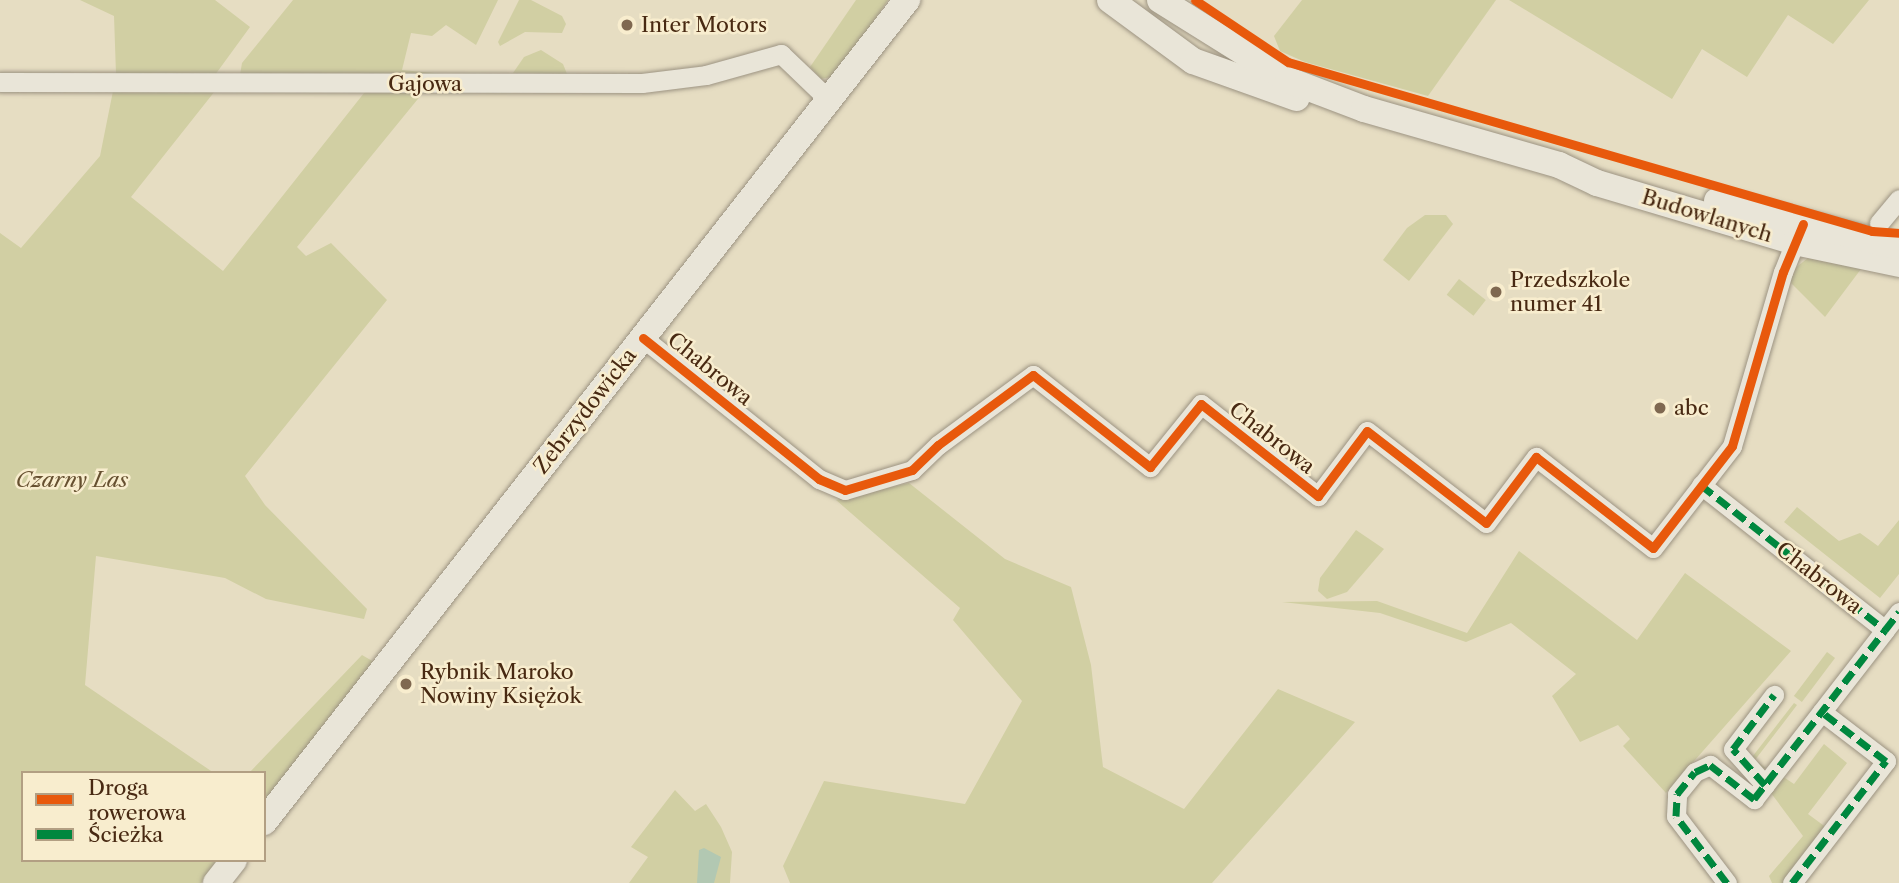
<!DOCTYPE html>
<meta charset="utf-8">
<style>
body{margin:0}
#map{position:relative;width:1899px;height:883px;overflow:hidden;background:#e6ddc2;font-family:"Libre Caslon Text",serif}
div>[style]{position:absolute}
.green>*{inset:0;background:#d1cfa3;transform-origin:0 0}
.water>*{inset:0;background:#b2c8b2}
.roads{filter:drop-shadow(0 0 2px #9c9382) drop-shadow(0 0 2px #9c9382)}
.street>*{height:19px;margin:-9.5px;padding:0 9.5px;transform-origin:9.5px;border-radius:9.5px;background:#e9e5d8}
.secondary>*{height:26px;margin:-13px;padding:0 13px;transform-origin:13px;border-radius:13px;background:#e9e5d8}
.quiet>*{height:7px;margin-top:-3.5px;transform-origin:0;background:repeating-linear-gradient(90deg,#00873e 0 14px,transparent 0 21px)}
.cycleway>*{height:9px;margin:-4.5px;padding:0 4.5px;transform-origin:4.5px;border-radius:4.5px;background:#e8590c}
.dots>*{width:19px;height:19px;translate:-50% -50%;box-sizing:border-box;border:4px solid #f8edce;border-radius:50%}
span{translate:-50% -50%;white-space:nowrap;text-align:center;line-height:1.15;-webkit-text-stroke:5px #f8edce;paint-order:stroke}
.poi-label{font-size:21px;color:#482912}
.left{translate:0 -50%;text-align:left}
.street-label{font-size:21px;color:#482912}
.park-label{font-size:21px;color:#665030;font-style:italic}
.legend{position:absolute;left:21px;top:771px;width:245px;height:91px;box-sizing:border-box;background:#f8edce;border:2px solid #b29f83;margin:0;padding:9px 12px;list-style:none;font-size:21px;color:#482912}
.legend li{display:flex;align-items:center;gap:14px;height:35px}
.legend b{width:35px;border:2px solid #b29f83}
</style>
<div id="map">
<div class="green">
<div style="clip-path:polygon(80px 0,215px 0,250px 27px,215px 75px,116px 74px,114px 16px)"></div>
<div style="clip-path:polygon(293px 0,498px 0,476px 45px,446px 25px,432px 36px,411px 33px,402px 70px,465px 76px,240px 75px,242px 63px)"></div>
<div style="clip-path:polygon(519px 0,531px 0,562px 16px,566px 24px,562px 33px,525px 32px,500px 46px,498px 42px)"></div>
<div style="clip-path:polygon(856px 0,888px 0,856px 48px,831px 77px,821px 79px,810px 67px)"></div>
<div style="clip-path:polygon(1302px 0,1496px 0,1428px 96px,1305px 62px,1280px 51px,1274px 36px)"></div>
<div style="clip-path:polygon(1509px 0,1869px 0,1833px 44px,1788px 15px,1747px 77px,1702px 49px,1672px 99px)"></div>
<div style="clip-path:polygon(541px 50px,563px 64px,567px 74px,513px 73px,524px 57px)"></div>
<div style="clip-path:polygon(368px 88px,426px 89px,297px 247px,306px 256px,331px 243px,387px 300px,245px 476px,265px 505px,367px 609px,364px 619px,266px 599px,225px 578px,96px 556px,85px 685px,214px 773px,23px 773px,23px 860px,218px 860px,201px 883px,0 883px,0 233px,21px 248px,100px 156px,113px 91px,215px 91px,131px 197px,223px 271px)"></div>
<div style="clip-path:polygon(1425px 215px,1446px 215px,1453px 224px,1409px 281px,1383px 260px,1407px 228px)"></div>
<div style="clip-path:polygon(1808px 258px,1861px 269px,1825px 317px,1789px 281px,1794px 269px)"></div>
<div style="left:1459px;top:279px;width:34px;height:20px;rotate:38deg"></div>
<div style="clip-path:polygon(909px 483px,1005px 559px,1071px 587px,1091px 665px,1103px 767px,1184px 809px,1278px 689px,1355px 722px,1212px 883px,790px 883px,783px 866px,824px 781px,965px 804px,1022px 701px,953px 620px,960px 608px,836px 500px)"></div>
<div style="clip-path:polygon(1797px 507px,1839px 541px,1860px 533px,1878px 546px,1899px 520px,1899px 574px,1880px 598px,1784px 522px)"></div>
<div style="clip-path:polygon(1356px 530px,1384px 549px,1347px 592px,1327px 599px,1318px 591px,1320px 578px)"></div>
<div style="clip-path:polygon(1519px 551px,1637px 640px,1685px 573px,1791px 651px,1666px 793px,1623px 746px,1630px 739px,1618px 725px,1580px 742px,1552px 696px,1576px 674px,1511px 623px,1466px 642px,1380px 613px,1282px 602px,1377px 601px,1467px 633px)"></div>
<div style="left:1827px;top:652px;width:10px;height:55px;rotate:37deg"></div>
<div style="clip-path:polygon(362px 655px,374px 662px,264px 801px,264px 773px,249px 773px)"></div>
<div style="clip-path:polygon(1794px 703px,1797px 705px,1755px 760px,1766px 768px,1757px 768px,1749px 761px)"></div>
<div style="clip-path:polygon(1824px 744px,1847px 763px,1808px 814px,1827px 828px,1784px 883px,1772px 883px,1769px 876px,1803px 836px,1768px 789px,1779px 774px,1794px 784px)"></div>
<div style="clip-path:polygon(675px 790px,695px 811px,706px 804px,721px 827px,732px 852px,730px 883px,629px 883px,648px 857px,631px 847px)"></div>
</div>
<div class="water">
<div style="clip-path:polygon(704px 848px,721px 857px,714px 883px,697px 883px,699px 850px)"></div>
</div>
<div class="roads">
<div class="street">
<div style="left:0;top:82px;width:642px;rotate:0.09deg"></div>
<div style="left:642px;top:83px;width:64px;rotate:-7.1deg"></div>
<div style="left:706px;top:75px;width:78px;rotate:-15.6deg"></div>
<div style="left:781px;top:54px;width:66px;rotate:43.8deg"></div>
<div style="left:1879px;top:223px;width:31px;rotate:-50deg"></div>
<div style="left:643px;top:338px;width:226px;rotate:38.7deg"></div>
<div style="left:819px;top:479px;width:28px;rotate:23deg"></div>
<div style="left:845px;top:490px;width:70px;rotate:-16.6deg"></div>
<div style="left:912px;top:470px;width:36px;rotate:-44deg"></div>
<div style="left:938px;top:445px;width:118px;rotate:-36.4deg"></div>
<div style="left:1033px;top:375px;width:149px;rotate:38.2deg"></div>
<div style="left:1150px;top:467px;width:81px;rotate:-51deg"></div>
<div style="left:1201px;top:404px;width:149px;rotate:38.2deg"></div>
<div style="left:1318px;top:496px;width:81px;rotate:-53deg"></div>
<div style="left:1367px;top:431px;width:150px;rotate:37.7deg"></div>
<div style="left:1486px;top:523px;width:83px;rotate:-52.9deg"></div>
<div style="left:1536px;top:457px;width:148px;rotate:37.9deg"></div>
<div style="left:1653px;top:548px;width:129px;rotate:-52.2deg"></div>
<div style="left:1732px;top:446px;width:181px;rotate:-73.7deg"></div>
<div style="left:1783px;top:272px;width:43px;rotate:-68.2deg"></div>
<div style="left:1701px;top:485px;width:234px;rotate:38.2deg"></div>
<div style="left:1885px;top:630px;width:23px;rotate:-52deg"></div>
<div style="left:1765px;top:785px;width:48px;rotate:-131.6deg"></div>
<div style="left:1733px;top:749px;width:68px;rotate:-52.8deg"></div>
<div style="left:1727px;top:883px;width:84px;rotate:-127.3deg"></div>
<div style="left:1676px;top:816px;width:22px;rotate:-87deg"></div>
<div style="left:1677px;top:794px;width:28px;rotate:-51deg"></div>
<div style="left:1695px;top:772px;width:17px;rotate:-25deg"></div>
<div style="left:1710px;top:765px;width:56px;rotate:37.7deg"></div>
<div style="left:1754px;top:799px;width:214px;rotate:-52.2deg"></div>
<div style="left:1792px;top:883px;width:154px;rotate:-52.4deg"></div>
<div style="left:1886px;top:761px;width:81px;rotate:-142.6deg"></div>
</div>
<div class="secondary">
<div style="left:1110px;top:0;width:103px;rotate:36.3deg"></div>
<div style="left:1193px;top:61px;width:110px;rotate:19.6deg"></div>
<div style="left:1160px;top:0;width:151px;rotate:32deg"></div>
<div style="left:1288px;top:80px;width:81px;rotate:20.9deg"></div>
<div style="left:1364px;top:109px;width:203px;rotate:16deg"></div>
<div style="left:1559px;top:165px;width:42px;rotate:25.3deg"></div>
<div style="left:1597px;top:183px;width:207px;rotate:16.6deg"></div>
<div style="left:1795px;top:242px;width:106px;rotate:11.9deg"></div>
<div style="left:1717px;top:201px;width:179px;rotate:14.3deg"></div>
<div style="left:264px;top:822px;width:1044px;rotate:-51.97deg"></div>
<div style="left:216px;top:883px;width:29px;rotate:-52deg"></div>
</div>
</div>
<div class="quiet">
<div style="left:1701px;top:485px;width:234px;rotate:38.2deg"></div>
<div style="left:1885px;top:630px;width:23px;rotate:-52deg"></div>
<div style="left:1765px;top:785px;width:48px;rotate:-131.6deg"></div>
<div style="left:1733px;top:749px;width:68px;rotate:-52.8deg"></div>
<div style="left:1727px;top:883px;width:84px;rotate:-127.3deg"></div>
<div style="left:1676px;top:816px;width:22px;rotate:-87deg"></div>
<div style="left:1677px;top:794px;width:28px;rotate:-51deg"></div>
<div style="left:1695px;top:772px;width:17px;rotate:-25deg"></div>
<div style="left:1710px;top:765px;width:56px;rotate:37.7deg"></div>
<div style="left:1754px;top:799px;width:214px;rotate:-52.2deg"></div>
<div style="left:1792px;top:883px;width:154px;rotate:-52.4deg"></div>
<div style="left:1886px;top:761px;width:81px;rotate:-142.6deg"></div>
</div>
<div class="cycleway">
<div style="left:1195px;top:0;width:112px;rotate:33.7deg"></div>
<div style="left:1288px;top:62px;width:608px;rotate:16.14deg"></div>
<div style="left:1872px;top:231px;width:27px;rotate:4deg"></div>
<div style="left:643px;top:338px;width:226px;rotate:38.7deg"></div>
<div style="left:819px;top:479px;width:28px;rotate:23deg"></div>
<div style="left:845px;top:490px;width:70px;rotate:-16.6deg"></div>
<div style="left:912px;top:470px;width:36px;rotate:-44deg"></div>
<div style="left:938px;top:445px;width:118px;rotate:-36.4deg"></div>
<div style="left:1033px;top:375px;width:149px;rotate:38.2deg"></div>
<div style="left:1150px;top:467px;width:81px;rotate:-51deg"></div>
<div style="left:1201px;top:404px;width:149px;rotate:38.2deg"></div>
<div style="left:1318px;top:496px;width:81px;rotate:-53deg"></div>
<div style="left:1367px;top:431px;width:150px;rotate:37.7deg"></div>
<div style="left:1486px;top:523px;width:83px;rotate:-52.9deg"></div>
<div style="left:1536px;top:457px;width:148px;rotate:37.9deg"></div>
<div style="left:1653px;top:548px;width:129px;rotate:-52.2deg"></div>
<div style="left:1732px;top:446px;width:181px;rotate:-73.7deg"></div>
<div style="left:1783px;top:272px;width:52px;rotate:-67.4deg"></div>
</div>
<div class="dots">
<div style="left:627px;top:25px;background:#7f6850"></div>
<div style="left:1496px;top:292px;background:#7f6850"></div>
<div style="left:1660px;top:408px;background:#7f6850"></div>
<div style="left:406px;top:684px;background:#7f6850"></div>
</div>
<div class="poi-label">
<span class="left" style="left:641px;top:25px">Inter Motors</span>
<span class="left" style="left:1510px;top:292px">Przedszkole<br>numer 41</span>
<span class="left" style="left:1674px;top:408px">abc</span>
<span class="left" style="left:420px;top:684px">Rybnik Maroko<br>Nowiny Księżok</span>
</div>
<div class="street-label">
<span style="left:425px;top:84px">Gajowa</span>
<span style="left:1707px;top:216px;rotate:17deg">Budowlanych</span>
<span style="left:710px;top:369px;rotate:39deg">Chabrowa</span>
<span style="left:585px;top:411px;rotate:-52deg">Zebrzydowicka</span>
<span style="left:1272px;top:438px;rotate:38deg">Chabrowa</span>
<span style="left:1819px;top:578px;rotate:38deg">Chabrowa</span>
</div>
<div class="park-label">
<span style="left:72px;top:480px">Czarny Las</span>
</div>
<ul class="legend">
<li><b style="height:9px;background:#e8590c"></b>Droga rowerowa</li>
<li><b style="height:9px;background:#00873e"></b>Ścieżka</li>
</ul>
</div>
